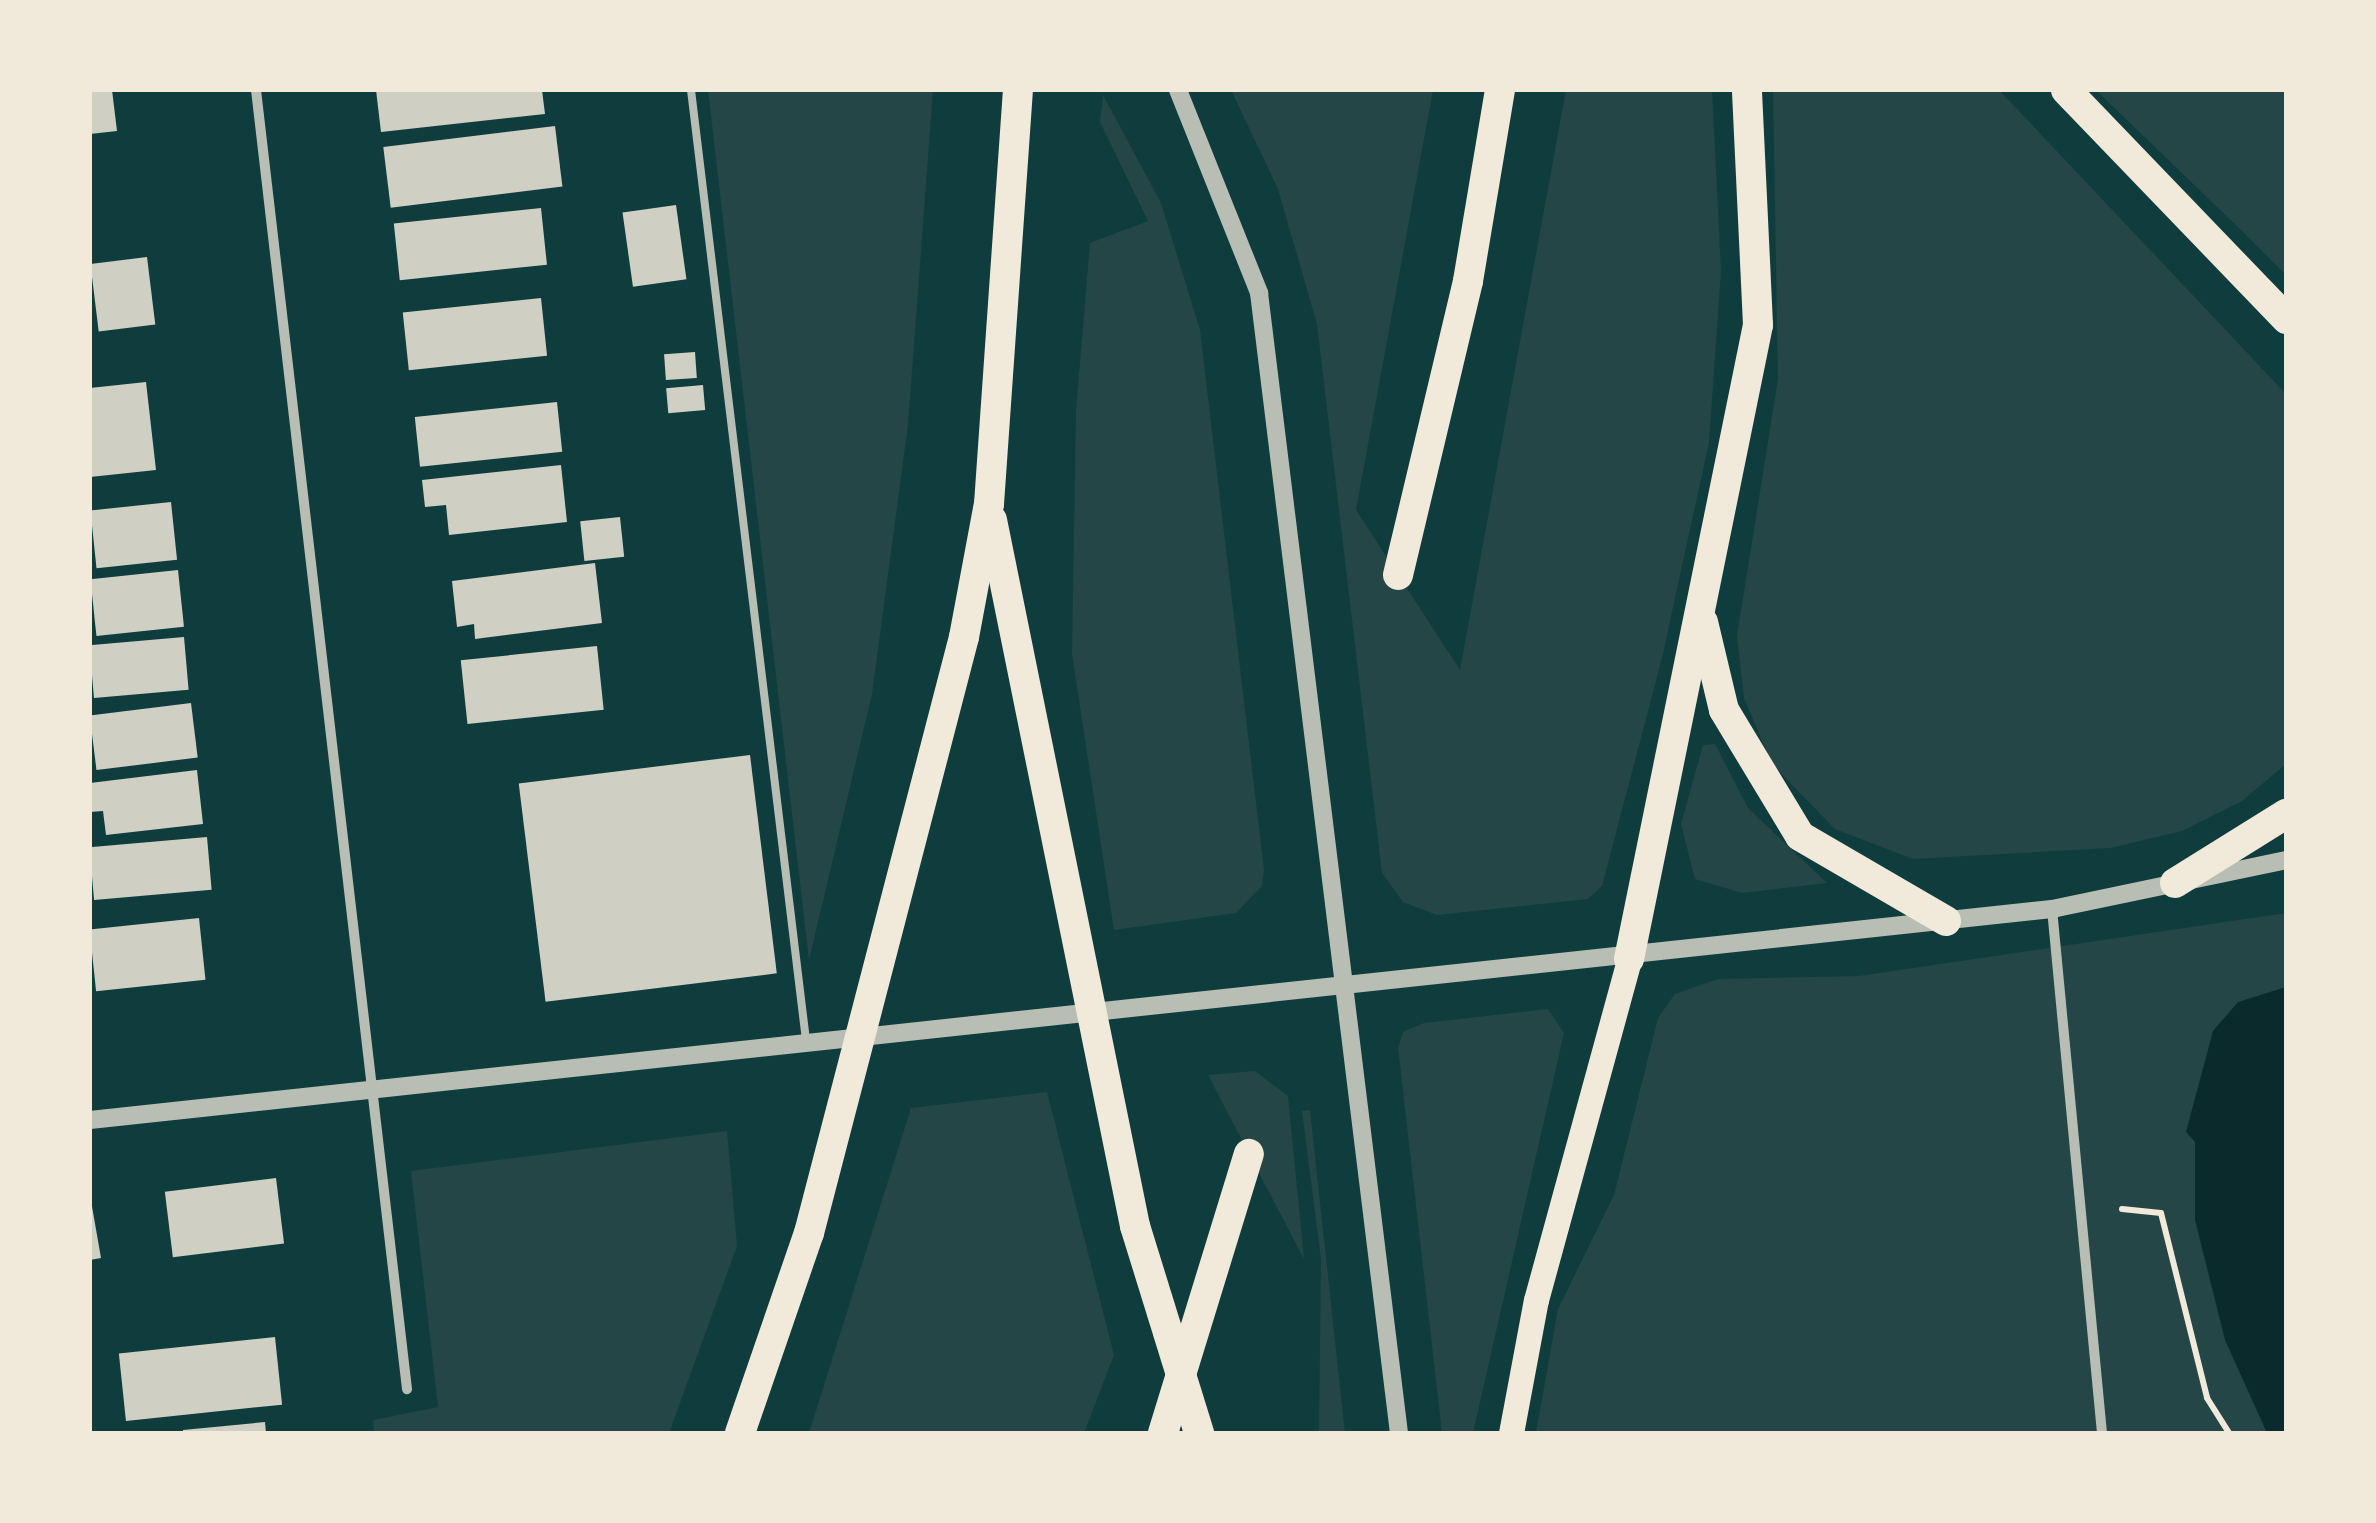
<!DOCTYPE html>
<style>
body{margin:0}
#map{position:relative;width:2376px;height:1523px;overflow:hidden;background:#0f3d3e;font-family:Bitter,serif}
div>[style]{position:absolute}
.green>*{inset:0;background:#244646}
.water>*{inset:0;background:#0a2a2b}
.building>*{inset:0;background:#cfcfc3;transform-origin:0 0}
.path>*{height:6px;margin:-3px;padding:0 3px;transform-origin:3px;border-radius:3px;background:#f1e9da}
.service>*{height:8px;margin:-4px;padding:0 4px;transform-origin:4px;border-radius:4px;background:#b8beb3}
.minor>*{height:10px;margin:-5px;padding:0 5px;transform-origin:5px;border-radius:5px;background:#b8beb3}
.tertiary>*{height:18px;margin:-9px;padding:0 9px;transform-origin:9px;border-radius:9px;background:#b8beb3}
.primary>*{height:25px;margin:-12.5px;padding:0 12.5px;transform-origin:12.5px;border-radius:12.5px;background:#f1e9da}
.motorway>*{height:30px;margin:-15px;padding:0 15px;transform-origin:15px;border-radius:15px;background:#f1e9da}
span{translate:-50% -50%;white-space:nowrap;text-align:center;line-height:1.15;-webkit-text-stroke:10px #f1e9da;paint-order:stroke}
.frame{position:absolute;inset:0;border:92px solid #f1e9da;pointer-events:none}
</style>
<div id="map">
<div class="green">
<div style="clip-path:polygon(708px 90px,933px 90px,908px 425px,872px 694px,809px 960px)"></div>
<div style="clip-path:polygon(1231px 90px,1433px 90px,1356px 510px,1460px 670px,1566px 90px,1712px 90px,1721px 271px,1709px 442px,1662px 658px,1602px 886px,1588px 899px,1437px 915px,1403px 902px,1382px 873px,1317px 324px,1278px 189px)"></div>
<div style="clip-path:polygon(1773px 90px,1999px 90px,2286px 394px,2286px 764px,2242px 801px,2182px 831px,2110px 848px,1913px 859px,1835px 829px,1772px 764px,1744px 698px,1737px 636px,1778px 379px)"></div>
<div style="clip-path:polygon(2096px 90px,2286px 90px,2286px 275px,2243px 232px)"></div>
<div style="clip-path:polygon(1103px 95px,1161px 203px,1200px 330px,1264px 870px,1262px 886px,1236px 913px,1114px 930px,1072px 654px,1076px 411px,1090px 243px,1148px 221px,1100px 122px)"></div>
<div style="clip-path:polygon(1715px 744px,1748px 808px,1827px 883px,1742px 893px,1695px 879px,1681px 824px,1703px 745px)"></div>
<div style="clip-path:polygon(2286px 913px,2286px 1433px,1536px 1433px,1558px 1309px,1614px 1195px,1658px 1018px,1675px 994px,1718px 979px,1859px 976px)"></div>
<div style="clip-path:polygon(1548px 1009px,1564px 1033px,1473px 1433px,1442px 1433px,1398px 1047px,1403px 1032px,1424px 1023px)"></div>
<div style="clip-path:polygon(1255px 1071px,1288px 1096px,1304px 1259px,1208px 1075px)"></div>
<div style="clip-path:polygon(1047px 1092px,1114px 1355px,1084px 1433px,809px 1433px,911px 1108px)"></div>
<div style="clip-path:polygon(1310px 1110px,1345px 1433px,1319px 1433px,1321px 1259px,1302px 1111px)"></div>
<div style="clip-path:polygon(727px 1131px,737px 1246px,669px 1433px,374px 1433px,373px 1420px,438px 1407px,411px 1171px)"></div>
</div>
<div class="water">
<div style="clip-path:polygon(2286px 987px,2286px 1433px,2267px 1433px,2225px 1340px,2195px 1220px,2195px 1142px,2186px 1132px,2213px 1031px,2238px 1002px)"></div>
</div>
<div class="building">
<div style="clip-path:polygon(90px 90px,112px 90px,117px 131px,90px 134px)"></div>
<div style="clip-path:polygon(376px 90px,542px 90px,545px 114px,381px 132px)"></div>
<div style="left:555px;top:126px;width:61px;height:173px;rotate:83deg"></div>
<div style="left:676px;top:205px;width:75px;height:54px;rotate:82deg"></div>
<div style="left:541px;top:208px;width:57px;height:148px;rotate:84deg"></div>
<div style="left:147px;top:257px;width:68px;height:57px;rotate:83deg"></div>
<div style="left:541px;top:298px;width:58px;height:139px;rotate:84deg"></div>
<div style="left:695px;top:352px;width:26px;height:31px;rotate:86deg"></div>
<div style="clip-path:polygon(146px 382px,156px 470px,90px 477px,90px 388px)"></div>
<div style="left:703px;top:385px;width:25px;height:37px;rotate:85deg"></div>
<div style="left:557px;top:402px;width:50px;height:143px;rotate:84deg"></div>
<div style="clip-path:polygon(561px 465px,567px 522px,449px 535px,446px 505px,425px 507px,422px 480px)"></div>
<div style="left:171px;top:502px;width:58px;height:81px;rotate:84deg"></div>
<div style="left:620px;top:517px;width:40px;height:40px;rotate:84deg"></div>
<div style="clip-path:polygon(595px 563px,602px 623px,475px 639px,474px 624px,457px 627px,452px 581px)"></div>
<div style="left:178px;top:570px;width:57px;height:88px;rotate:84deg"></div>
<div style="left:184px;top:637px;width:53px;height:95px;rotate:85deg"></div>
<div style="left:597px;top:646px;width:64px;height:137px;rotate:84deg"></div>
<div style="left:191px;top:703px;width:55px;height:102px;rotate:83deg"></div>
<div style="left:750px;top:755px;width:220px;height:233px;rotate:83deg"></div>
<div style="clip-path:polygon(197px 770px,203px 824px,106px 835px,103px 811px,90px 812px,90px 783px)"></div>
<div style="left:207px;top:837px;width:53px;height:118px;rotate:85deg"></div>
<div style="left:199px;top:918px;width:62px;height:110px;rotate:84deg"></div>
<div style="left:276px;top:1178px;width:66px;height:112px;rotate:83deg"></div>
<div style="clip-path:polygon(90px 1195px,101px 1258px,90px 1260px)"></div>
<div style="left:275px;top:1337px;width:68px;height:157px;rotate:84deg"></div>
<div style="clip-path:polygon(265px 1422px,266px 1433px,183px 1433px,183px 1430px)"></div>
</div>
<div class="path">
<div style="left:2122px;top:1209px;width:39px;rotate:6deg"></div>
<div style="left:2161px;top:1213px;width:191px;rotate:76deg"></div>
<div style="left:2207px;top:1398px;width:41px;rotate:57.8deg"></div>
</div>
<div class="service">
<div style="left:691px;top:90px;width:957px;rotate:83.1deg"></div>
</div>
<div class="minor">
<div style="left:256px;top:90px;width:1308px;rotate:83.37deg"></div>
<div style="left:2052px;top:909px;width:526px;rotate:84.55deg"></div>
</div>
<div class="tertiary">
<div style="left:1178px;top:90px;width:219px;rotate:68.2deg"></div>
<div style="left:1259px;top:293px;width:1149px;rotate:83deg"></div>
<div style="left:90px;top:1120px;width:1973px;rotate:-6.14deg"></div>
<div style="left:2052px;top:909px;width:239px;rotate:-11.8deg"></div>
</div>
<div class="primary">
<div style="left:1511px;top:1433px;width:135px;rotate:-79.4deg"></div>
<div style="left:1536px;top:1300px;width:353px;rotate:-74.7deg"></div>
</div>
<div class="motorway">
<div style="left:2066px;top:90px;width:318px;rotate:46.1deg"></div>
<div style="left:992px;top:520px;width:720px;rotate:78.55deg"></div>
<div style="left:1135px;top:1226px;width:217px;rotate:72.8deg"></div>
<div style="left:1398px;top:575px;width:302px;rotate:-76.6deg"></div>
<div style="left:1468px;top:281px;width:194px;rotate:-80.5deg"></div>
<div style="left:1703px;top:622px;width:90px;rotate:76.6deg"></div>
<div style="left:1724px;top:710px;width:147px;rotate:58.9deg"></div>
<div style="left:1800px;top:836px;width:169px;rotate:30.2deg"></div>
<div style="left:2175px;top:883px;width:131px;rotate:-31.9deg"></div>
<div style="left:1629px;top:959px;width:647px;rotate:-78.5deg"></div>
<div style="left:1758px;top:325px;width:235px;rotate:-92.7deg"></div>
<div style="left:740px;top:1433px;width:212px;rotate:-71deg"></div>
<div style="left:809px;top:1233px;width:616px;rotate:-75.42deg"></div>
<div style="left:964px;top:637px;width:135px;rotate:-79.4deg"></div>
<div style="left:989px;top:504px;width:415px;rotate:-86deg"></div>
<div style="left:1163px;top:1433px;width:292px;rotate:-72.9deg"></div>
</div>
<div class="frame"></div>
</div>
